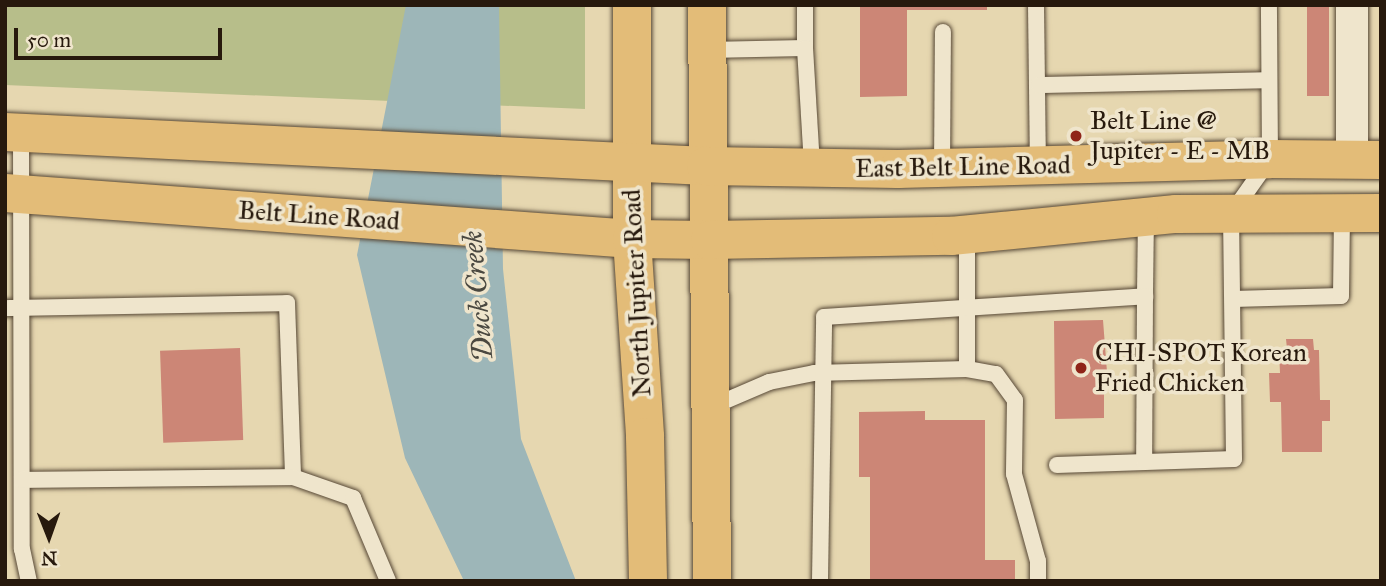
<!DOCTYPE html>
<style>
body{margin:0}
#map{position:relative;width:1386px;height:586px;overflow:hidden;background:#e6d7b0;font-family:"IM FELL Great Primer",serif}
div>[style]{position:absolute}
.green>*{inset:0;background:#b7be8a}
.water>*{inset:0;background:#9db6b8}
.building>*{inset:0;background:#cc8676;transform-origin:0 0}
.roads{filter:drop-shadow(0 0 2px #574836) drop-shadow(0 0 2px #574836)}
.service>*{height:16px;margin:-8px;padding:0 8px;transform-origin:8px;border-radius:8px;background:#efe5cc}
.minor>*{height:32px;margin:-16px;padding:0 16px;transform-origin:16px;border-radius:16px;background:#efe5cc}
.primary>*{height:38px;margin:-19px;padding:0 19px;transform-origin:19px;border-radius:19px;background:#e3bc78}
.dots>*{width:19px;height:19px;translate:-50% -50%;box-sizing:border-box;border:4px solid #efe5cc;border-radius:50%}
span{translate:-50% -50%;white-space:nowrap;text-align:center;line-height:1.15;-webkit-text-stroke:7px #efe5cc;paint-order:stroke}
.poi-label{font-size:26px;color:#27190d}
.left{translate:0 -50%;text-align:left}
.street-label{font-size:26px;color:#27190d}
.water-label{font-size:28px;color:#4a4840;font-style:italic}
.frame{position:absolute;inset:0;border:7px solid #27190d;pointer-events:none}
.north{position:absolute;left:14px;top:502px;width:70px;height:70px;-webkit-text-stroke:5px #efe5cc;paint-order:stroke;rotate:179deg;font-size:19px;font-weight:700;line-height:28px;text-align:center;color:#27190d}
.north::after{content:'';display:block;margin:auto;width:24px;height:32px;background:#27190d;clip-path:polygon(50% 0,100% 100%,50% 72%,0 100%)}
.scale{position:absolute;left:14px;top:28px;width:208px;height:32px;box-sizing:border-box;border:4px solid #27190d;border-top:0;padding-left:9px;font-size:21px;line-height:24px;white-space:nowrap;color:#27190d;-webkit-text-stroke:5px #efe5cc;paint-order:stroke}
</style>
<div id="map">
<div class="green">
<div style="clip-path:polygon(5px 5px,585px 5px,585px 109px,5px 85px)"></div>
</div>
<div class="water">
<div style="clip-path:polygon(406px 5px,499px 5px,503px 269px,521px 439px,576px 581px,464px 581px,405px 458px,357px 255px)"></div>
</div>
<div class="building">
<div style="clip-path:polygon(860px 5px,987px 5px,987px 10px,907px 10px,907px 96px,860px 97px)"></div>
<div style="left:1307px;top:5px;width:22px;height:91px"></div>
<div style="clip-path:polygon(1103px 320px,1108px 385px,1104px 385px,1104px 418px,1055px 419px,1054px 321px)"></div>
<div style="clip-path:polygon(1286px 339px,1313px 339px,1314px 350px,1319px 350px,1320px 400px,1330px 400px,1330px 421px,1322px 421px,1322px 452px,1282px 452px,1281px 402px,1270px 402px,1269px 373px,1280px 373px,1279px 349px,1287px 349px)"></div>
<div style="left:240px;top:348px;width:92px;height:80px;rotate:88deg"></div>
<div style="clip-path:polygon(925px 411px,925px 420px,985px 420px,985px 560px,1015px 560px,1015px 581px,870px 581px,870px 477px,859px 477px,859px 412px)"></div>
</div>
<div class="roads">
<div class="service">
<div style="left:805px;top:5px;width:43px;rotate:90deg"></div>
<div style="left:1036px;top:5px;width:160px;rotate:89.3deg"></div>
<div style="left:707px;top:50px;width:98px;rotate:-1.2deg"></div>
<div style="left:805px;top:48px;width:119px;rotate:86.6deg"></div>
<div style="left:1039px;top:85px;width:230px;rotate:-1.2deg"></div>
<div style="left:21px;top:133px;width:416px;rotate:89.9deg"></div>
<div style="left:22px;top:549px;width:33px;rotate:78deg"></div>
<div style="left:942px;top:168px;width:136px;rotate:-89.6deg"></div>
<div style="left:1145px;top:296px;width:78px;rotate:-89.3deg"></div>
<div style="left:1233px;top:299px;width:108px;rotate:-1.6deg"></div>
<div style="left:1341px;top:296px;width:82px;rotate:-89.3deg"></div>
<div style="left:5px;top:308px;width:282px;rotate:-1deg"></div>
<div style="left:287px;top:303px;width:174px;rotate:88deg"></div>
<div style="left:293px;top:477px;width:64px;rotate:19.3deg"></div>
<div style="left:353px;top:498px;width:90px;rotate:67.1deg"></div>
<div style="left:967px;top:369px;width:29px;rotate:10deg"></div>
<div style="left:996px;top:374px;width:32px;rotate:54deg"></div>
<div style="left:1015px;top:400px;width:74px;rotate:90.8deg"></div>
<div style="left:1014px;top:474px;width:90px;rotate:74.6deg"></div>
<div style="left:1038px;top:561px;width:20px;rotate:90deg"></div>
<div style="left:711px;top:407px;width:63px;rotate:-23.3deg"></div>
<div style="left:769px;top:382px;width:46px;rotate:-11.3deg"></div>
<div style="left:814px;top:373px;width:153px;rotate:-1.5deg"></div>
<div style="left:967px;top:369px;width:134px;rotate:-90deg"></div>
<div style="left:1057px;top:465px;width:177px;rotate:-1.9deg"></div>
<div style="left:1234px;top:459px;width:245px;rotate:-90.7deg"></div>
<div style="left:1231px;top:214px;width:67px;rotate:-54.7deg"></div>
<div style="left:1270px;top:159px;width:154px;rotate:-90.4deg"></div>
<div style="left:22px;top:480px;width:271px;rotate:-0.6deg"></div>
<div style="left:820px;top:581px;width:264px;rotate:-89.1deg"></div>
<div style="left:824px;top:317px;width:322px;rotate:-3.7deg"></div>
<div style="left:1145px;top:296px;width:166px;rotate:90.3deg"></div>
</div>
<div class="minor">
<div style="left:1352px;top:160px;width:155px;rotate:-90deg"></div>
</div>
<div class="primary">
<div style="left:632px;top:5px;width:234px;rotate:90deg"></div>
<div style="left:632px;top:239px;width:198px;rotate:86.2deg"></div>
<div style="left:645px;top:437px;width:144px;rotate:88.8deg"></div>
<div style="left:707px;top:5px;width:576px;rotate:89.5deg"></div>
<div style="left:5px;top:132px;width:702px;rotate:2.78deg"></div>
<div style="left:706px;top:166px;width:192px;rotate:0.9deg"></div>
<div style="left:898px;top:169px;width:372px;rotate:-1.5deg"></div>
<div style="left:1270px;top:159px;width:111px;rotate:0.5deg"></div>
<div style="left:5px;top:193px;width:629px;rotate:4.2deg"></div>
<div style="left:632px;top:239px;width:78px;rotate:0.7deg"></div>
<div style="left:710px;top:240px;width:241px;rotate:-1deg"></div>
<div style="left:951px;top:236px;width:226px;rotate:-5.6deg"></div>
<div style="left:1176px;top:214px;width:205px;rotate:-0.3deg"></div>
</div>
</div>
<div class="dots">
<div style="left:1076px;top:136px;background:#8f2418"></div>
<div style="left:1081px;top:368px;background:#8f2418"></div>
</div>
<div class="poi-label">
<span class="left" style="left:1090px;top:136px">Belt Line @<br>Jupiter - E - MB</span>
<span class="left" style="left:1095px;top:368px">CHI-SPOT Korean<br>Fried Chicken</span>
</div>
<div class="street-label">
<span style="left:963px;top:167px;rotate:-1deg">East Belt Line Road</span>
<span style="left:319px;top:216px;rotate:4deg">Belt Line Road</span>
<span style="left:637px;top:293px;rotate:-93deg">North Jupiter Road</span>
</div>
<div class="water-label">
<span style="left:478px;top:296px;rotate:-95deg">Duck Creek</span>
</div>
<div class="frame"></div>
<div class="north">N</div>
<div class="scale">50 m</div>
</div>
